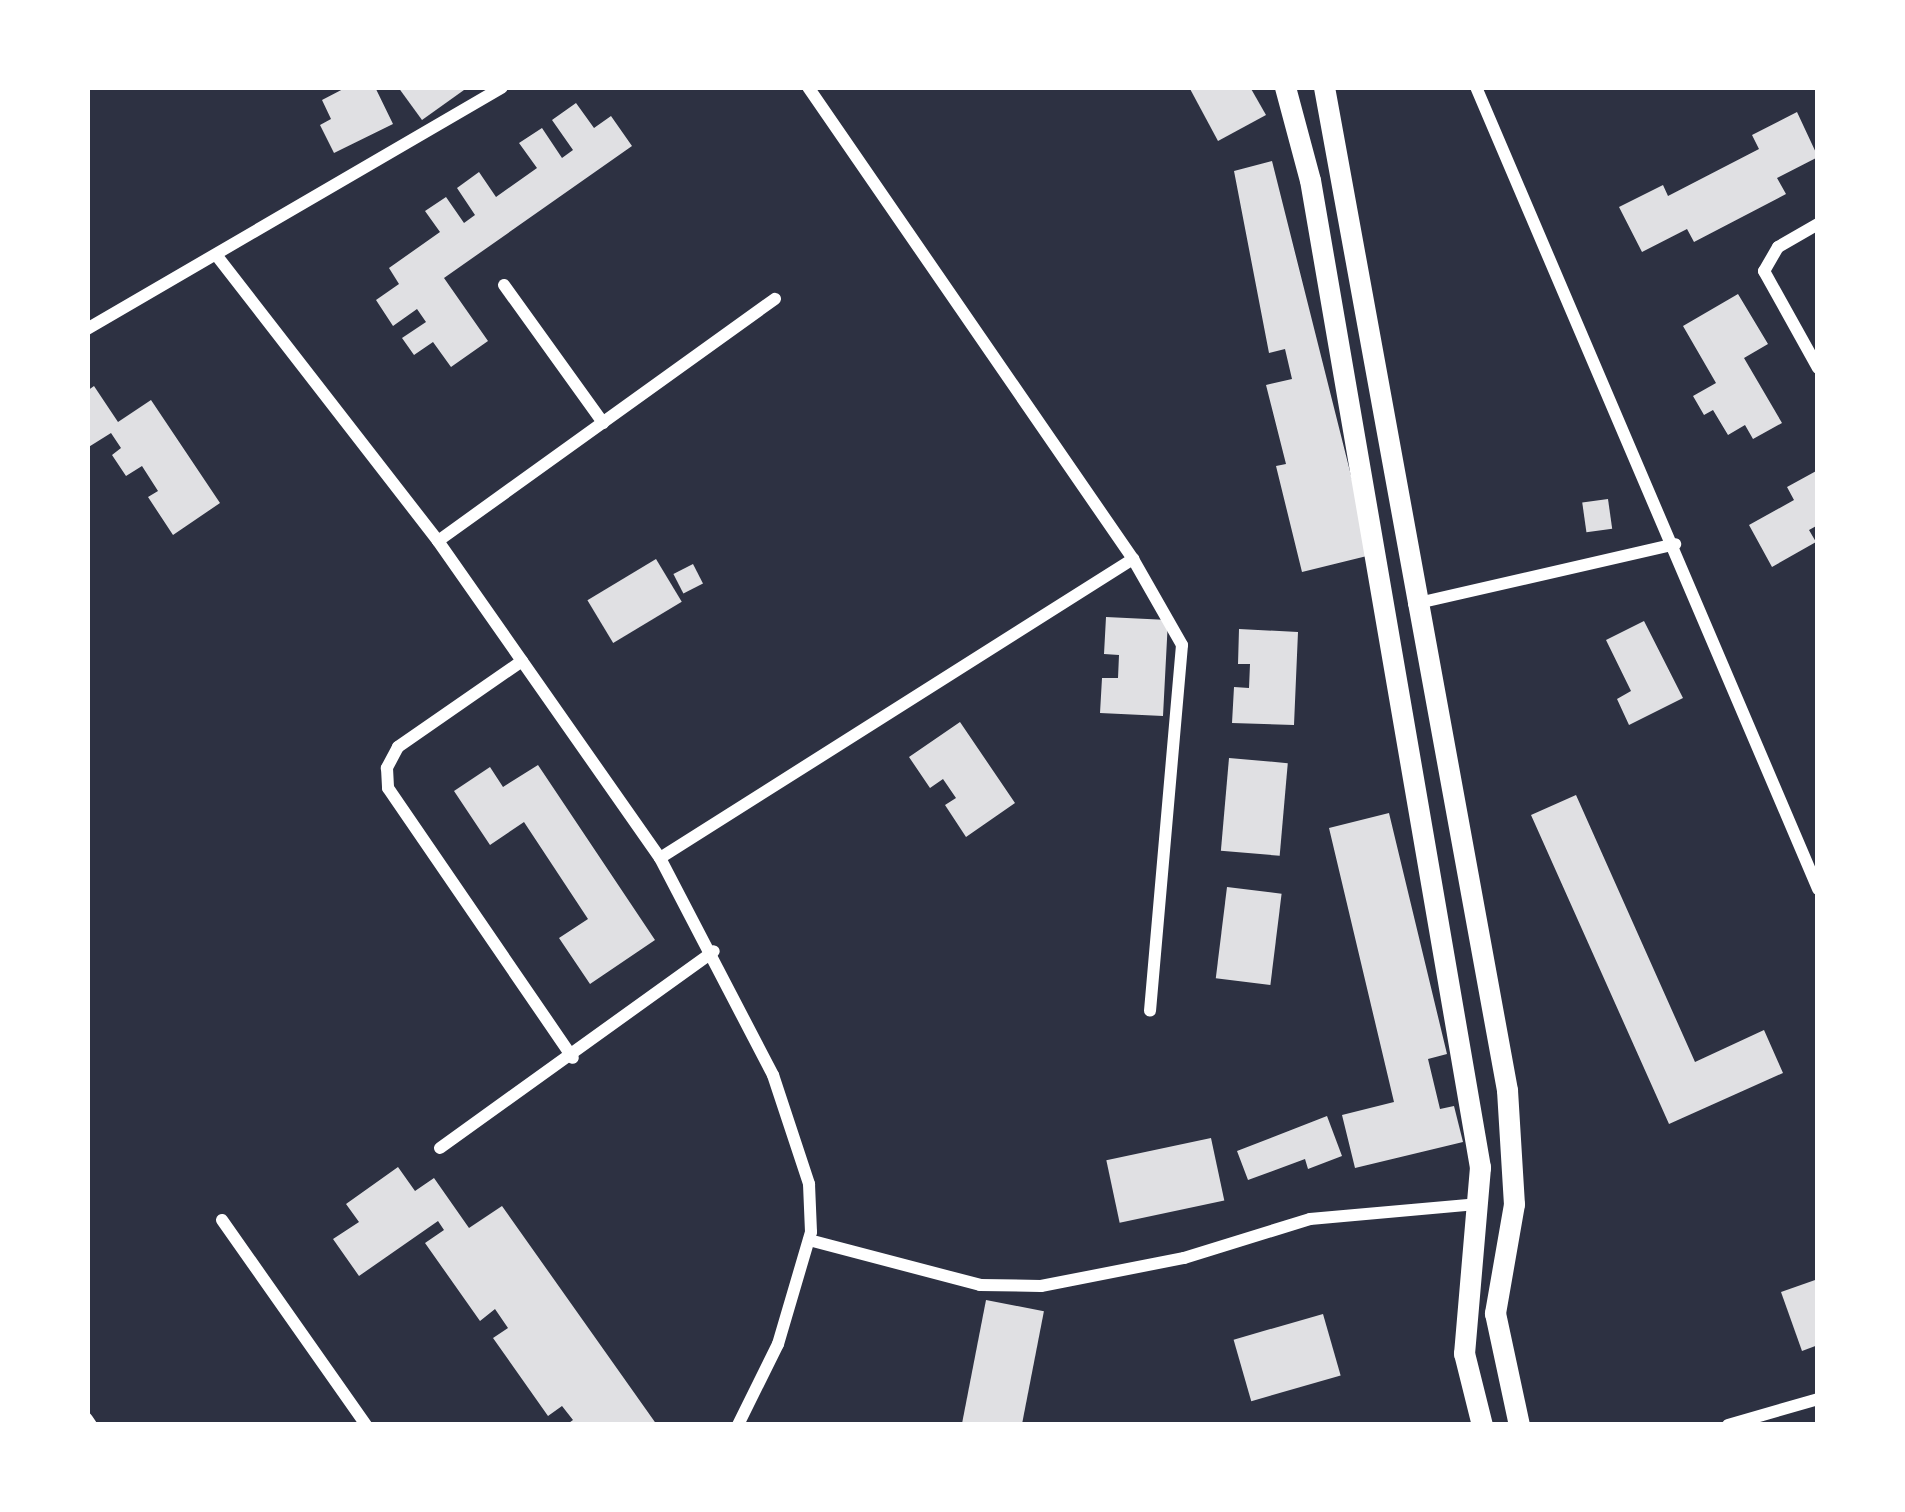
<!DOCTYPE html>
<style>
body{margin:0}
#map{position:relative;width:1905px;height:1512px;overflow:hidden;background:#2d3142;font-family:"PT Serif",serif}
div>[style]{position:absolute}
.building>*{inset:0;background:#e0e0e3;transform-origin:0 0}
.minor>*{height:12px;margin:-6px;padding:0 6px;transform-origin:6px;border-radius:6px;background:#fff}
.tertiary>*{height:21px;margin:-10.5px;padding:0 10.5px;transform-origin:10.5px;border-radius:10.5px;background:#fff}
span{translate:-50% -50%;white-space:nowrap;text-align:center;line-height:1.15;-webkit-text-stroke:12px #fff;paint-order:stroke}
.frame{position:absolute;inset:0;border:90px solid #fff;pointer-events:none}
</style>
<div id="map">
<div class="building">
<div style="clip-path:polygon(347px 87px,375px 87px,393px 124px,334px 153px,320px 125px,331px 119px,322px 100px)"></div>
<div style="clip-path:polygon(398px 87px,462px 87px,464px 90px,422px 120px)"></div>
<div style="clip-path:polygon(1189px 87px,1250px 87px,1266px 115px,1218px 141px)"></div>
<div style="clip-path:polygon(576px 103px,594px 128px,611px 116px,632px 146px,444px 278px,488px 341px,451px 367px,433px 342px,414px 355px,402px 338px,426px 322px,417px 309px,393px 326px,376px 300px,399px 284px,389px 268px,440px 232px,425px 211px,446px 197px,464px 223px,475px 215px,457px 188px,479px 172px,496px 197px,537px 168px,519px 143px,542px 128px,562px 158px,573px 150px,552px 120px)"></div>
<div style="clip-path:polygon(1797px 112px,1818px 157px,1777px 178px,1786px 194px,1694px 242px,1687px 229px,1642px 252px,1619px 207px,1663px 185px,1668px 196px,1759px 149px,1752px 135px)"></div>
<div style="clip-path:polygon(1272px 161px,1371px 555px,1302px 572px,1276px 466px,1286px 464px,1266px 385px,1292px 379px,1285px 349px,1269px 353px,1234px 171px)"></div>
<div style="clip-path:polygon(1738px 294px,1768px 344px,1744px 358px,1782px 423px,1753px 439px,1745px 425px,1728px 435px,1713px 410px,1704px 415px,1693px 396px,1716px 383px,1683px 326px)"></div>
<div style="clip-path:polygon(94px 386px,118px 422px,151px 400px,220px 503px,173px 535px,148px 497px,158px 491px,142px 466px,126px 476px,112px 455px,121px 448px,111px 433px,87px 448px,87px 391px)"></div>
<div style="clip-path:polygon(1818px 470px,1818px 525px,1809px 530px,1816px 542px,1772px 567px,1749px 525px,1794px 500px,1787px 487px)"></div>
<div style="left:1608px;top:499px;width:30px;height:26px;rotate:82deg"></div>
<div style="left:656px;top:559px;width:50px;height:80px;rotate:59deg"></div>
<div style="left:693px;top:564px;width:22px;height:22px;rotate:63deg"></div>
<div style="clip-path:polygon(1106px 617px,1168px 620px,1163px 716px,1100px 713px,1102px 678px,1118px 678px,1119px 655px,1104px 654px)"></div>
<div style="clip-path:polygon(1644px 621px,1683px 698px,1629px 725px,1617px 699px,1631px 691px,1606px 640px)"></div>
<div style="clip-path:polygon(1239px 629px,1298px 632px,1294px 725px,1232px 723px,1234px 687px,1249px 688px,1250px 664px,1238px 664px)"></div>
<div style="clip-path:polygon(960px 722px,1015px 803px,966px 837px,945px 805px,956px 798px,943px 779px,930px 788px,909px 757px)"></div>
<div style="left:1229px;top:758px;width:59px;height:93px;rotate:5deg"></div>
<div style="clip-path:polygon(538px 765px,655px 940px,590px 984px,559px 938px,588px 919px,524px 822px,490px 845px,454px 791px,490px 767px,503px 787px)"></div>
<div style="clip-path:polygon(1576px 795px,1695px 1062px,1764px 1030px,1783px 1073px,1669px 1124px,1531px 815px)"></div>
<div style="clip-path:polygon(1389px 813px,1447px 1054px,1428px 1059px,1440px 1109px,1454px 1106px,1463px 1142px,1355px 1168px,1342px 1115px,1394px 1102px,1329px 828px)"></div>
<div style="left:1227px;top:887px;width:55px;height:92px;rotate:7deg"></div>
<div style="clip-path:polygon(1327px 1116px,1342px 1156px,1308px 1169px,1305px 1159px,1248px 1180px,1237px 1151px)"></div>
<div style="left:1211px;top:1138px;width:64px;height:107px;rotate:78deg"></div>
<div style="clip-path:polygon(398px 1167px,415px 1191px,434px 1178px,469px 1228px,502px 1206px,657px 1425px,566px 1425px,573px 1420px,562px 1406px,548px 1416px,493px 1338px,508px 1328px,495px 1309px,480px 1321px,425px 1243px,444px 1230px,438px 1221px,359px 1276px,333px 1239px,359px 1222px,346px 1204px)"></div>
<div style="clip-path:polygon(1818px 1279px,1818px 1345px,1802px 1351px,1781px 1292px)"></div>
<div style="left:986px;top:1300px;width:59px;height:127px;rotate:11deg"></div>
<div style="left:1323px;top:1314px;width:64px;height:93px;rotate:74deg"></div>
</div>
<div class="minor">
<div style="left:808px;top:87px;width:573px;rotate:55.45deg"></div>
<div style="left:1133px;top:559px;width:99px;rotate:60.3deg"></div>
<div style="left:1182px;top:645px;width:367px;rotate:95deg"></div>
<div style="left:1476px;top:87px;width:872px;rotate:66.9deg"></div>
<div style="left:1818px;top:224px;width:46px;rotate:150.1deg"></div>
<div style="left:1778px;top:247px;width:28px;rotate:120deg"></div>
<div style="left:1764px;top:271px;width:111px;rotate:60.9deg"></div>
<div style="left:217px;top:256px;width:361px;rotate:52.2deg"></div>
<div style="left:438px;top:541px;width:387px;rotate:55deg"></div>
<div style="left:660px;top:858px;width:245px;rotate:62.5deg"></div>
<div style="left:773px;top:1075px;width:115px;rotate:71.7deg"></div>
<div style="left:809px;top:1184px;width:48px;rotate:87.6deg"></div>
<div style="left:811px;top:1232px;width:117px;rotate:106.4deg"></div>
<div style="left:778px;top:1344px;width:90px;rotate:116.3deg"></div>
<div style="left:504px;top:285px;width:170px;rotate:54.3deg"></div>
<div style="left:87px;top:329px;width:480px;rotate:-30.2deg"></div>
<div style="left:438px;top:541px;width:415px;rotate:-35.7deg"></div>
<div style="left:1414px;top:604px;width:268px;rotate:-12.9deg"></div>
<div style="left:522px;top:661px;width:151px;rotate:145.3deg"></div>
<div style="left:398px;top:747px;width:24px;rotate:118deg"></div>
<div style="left:387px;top:768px;width:20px;rotate:87deg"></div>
<div style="left:388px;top:788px;width:327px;rotate:55.6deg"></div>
<div style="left:660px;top:858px;width:560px;rotate:-32.3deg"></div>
<div style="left:440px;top:1148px;width:337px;rotate:-35.7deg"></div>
<div style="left:222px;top:1220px;width:251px;rotate:54.9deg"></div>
<div style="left:809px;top:1240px;width:177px;rotate:14.7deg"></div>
<div style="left:980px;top:1285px;width:61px;rotate:0.9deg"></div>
<div style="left:1041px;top:1286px;width:146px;rotate:-11.1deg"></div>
<div style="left:1184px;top:1258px;width:132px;rotate:-17.2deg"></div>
<div style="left:1310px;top:1219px;width:170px;rotate:-5.1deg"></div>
<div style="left:87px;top:1419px;width:7px;rotate:56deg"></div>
<div style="left:1728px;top:1425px;width:94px;rotate:-16.1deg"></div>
</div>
<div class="tertiary">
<div style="left:1285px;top:87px;width:96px;rotate:75deg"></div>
<div style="left:1310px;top:180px;width:1002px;rotate:80.23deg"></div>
<div style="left:1480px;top:1167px;width:187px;rotate:94.9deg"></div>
<div style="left:1464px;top:1353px;width:74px;rotate:76deg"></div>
<div style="left:1324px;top:87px;width:1020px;rotate:79.66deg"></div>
<div style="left:1507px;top:1090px;width:114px;rotate:86.5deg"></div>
<div style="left:1514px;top:1204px;width:111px;rotate:99.9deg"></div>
<div style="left:1495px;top:1313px;width:115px;rotate:77.9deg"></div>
</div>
<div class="frame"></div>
</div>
